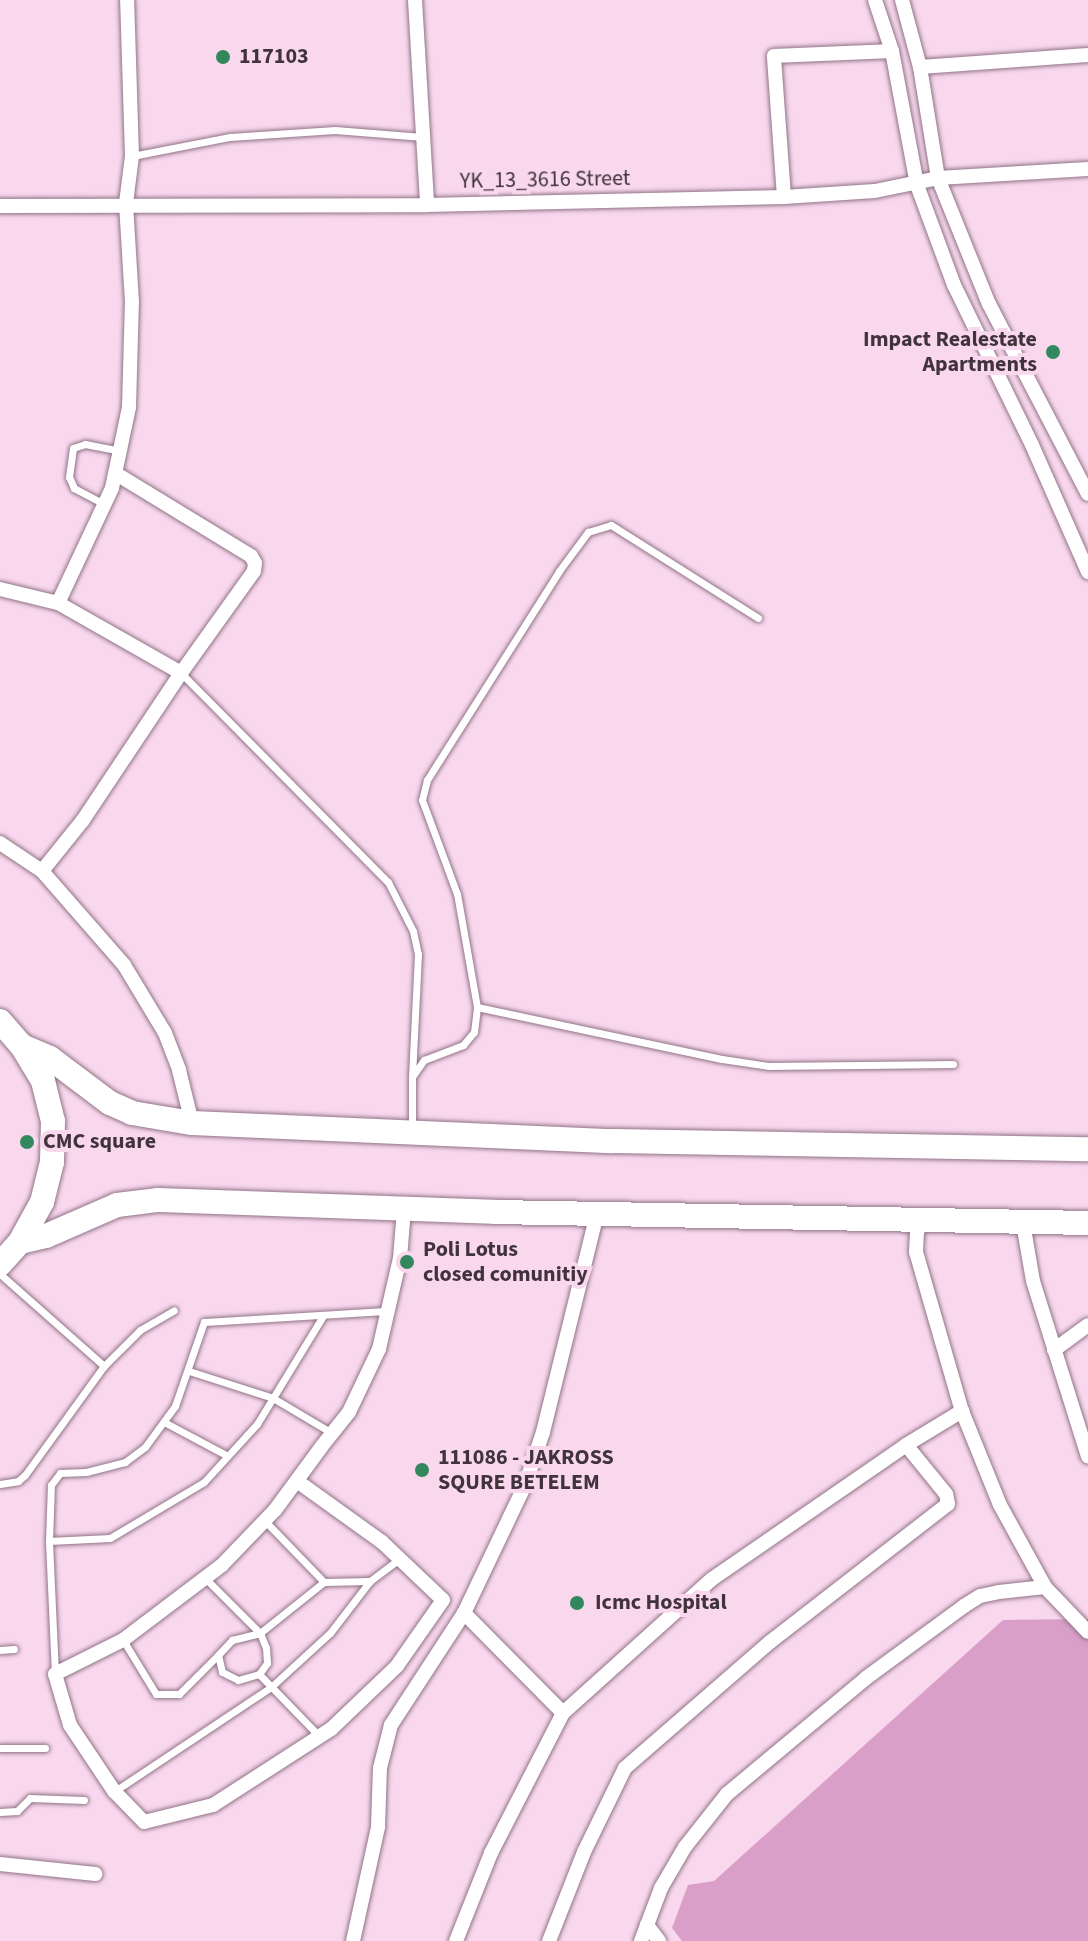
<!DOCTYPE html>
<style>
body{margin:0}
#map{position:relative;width:1088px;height:1941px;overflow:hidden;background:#f9d8ee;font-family:"Source Sans 3",sans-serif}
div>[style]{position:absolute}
.green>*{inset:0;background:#d99fc8}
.roads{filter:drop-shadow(0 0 2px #917488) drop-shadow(0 0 2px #917488)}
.lane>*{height:7px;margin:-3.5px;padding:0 3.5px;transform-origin:3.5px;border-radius:3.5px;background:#fff}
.street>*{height:14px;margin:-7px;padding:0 7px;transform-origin:7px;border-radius:7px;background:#fff}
.primary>*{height:24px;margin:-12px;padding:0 12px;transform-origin:12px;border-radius:12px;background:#fff}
.dots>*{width:22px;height:22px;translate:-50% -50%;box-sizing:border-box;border:4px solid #f9d8ee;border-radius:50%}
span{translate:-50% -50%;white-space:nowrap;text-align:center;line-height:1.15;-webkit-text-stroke:8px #f9d8ee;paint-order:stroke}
.poi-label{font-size:22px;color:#40333c;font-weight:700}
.left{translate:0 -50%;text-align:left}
.right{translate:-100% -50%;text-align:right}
.street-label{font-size:22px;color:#40333c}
</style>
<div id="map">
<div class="green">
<div style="clip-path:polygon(1088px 1619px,1088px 1941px,682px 1941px,672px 1928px,688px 1885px,714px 1881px,1003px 1620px)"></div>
</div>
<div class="roads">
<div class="lane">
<div style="left:132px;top:156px;width:100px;rotate:-11deg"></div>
<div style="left:230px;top:137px;width:105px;rotate:-3.8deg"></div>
<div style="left:335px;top:130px;width:88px;rotate:4.5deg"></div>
<div style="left:104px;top:504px;width:34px;rotate:-152deg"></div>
<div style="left:74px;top:488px;width:12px;rotate:-114deg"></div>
<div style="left:69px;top:477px;width:29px;rotate:-82deg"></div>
<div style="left:73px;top:448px;width:13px;rotate:-18deg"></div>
<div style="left:85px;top:444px;width:36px;rotate:11deg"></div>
<div style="left:181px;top:673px;width:294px;rotate:45.3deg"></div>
<div style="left:388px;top:882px;width:55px;rotate:63deg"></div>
<div style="left:413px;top:931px;width:24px;rotate:78deg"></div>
<div style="left:418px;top:954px;width:121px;rotate:92.8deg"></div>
<div style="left:477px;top:1007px;width:250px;rotate:12deg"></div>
<div style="left:722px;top:1059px;width:48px;rotate:8.5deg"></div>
<div style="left:769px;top:1066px;width:184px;rotate:-0.6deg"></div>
<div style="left:412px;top:1127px;width:50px;rotate:-90deg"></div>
<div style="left:412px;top:1077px;width:21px;rotate:-55deg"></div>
<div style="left:424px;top:1060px;width:42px;rotate:-21deg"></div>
<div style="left:463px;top:1045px;width:17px;rotate:-50deg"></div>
<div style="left:474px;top:1032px;width:25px;rotate:-83deg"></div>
<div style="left:477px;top:1007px;width:115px;rotate:-100deg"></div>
<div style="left:457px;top:894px;width:100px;rotate:-110.4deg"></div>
<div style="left:422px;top:800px;width:21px;rotate:-76deg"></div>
<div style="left:427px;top:780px;width:247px;rotate:-57.7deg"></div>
<div style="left:559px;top:571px;width:49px;rotate:-53.4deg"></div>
<div style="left:588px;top:532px;width:24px;rotate:-17deg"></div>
<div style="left:611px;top:525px;width:174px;rotate:32.3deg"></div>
<div style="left:0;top:1274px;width:139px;rotate:41.5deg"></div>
<div style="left:189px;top:1371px;width:88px;rotate:17.8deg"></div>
<div style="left:273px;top:1398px;width:69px;rotate:30.7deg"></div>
<div style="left:164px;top:1422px;width:72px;rotate:28deg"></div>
<div style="left:0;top:1484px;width:18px;rotate:-9deg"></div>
<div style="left:18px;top:1481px;width:9px;rotate:-41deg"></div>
<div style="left:25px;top:1475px;width:135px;rotate:-54.1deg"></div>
<div style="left:104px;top:1366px;width:51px;rotate:-45deg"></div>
<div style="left:140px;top:1330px;width:39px;rotate:-30deg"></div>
<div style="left:265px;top:1521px;width:85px;rotate:46deg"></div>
<div style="left:49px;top:1541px;width:61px;rotate:-2.8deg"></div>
<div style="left:110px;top:1538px;width:109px;rotate:-30.8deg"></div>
<div style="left:204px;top:1482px;width:79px;rotate:-47.6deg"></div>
<div style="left:257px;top:1424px;width:127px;rotate:-58.6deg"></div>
<div style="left:205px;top:1578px;width:78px;rotate:45deg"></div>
<div style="left:260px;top:1633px;width:16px;rotate:68deg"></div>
<div style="left:266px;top:1648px;width:15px;rotate:86deg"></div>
<div style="left:267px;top:1663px;width:14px;rotate:126deg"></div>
<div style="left:259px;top:1674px;width:22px;rotate:164deg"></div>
<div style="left:238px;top:1680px;width:18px;rotate:-153deg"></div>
<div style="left:222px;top:1672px;width:17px;rotate:-103deg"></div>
<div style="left:218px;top:1655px;width:21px;rotate:-47deg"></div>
<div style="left:232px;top:1640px;width:29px;rotate:-14deg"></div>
<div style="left:260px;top:1633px;width:82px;rotate:-38.6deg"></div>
<div style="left:324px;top:1582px;width:46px;rotate:-1.2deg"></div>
<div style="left:370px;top:1581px;width:36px;rotate:-37deg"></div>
<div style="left:123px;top:1640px;width:63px;rotate:58.6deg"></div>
<div style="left:156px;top:1694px;width:23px"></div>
<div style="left:179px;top:1694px;width:55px;rotate:-45deg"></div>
<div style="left:0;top:1650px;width:14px;rotate:-4deg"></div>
<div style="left:55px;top:1674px;width:133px;rotate:-92.6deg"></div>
<div style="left:49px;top:1541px;width:56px;rotate:-88deg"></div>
<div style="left:51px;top:1485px;width:15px;rotate:-53deg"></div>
<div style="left:60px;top:1473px;width:26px;rotate:-2deg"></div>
<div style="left:86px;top:1472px;width:40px;rotate:-14.4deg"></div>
<div style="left:125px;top:1462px;width:25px;rotate:-37deg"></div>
<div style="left:145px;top:1447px;width:51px;rotate:-53.8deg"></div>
<div style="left:175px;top:1406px;width:89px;rotate:-71deg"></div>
<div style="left:204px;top:1322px;width:182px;rotate:-3.5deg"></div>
<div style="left:259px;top:1674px;width:86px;rotate:45.9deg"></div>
<div style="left:0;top:1748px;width:45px"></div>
<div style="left:115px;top:1791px;width:187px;rotate:-33.7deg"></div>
<div style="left:271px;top:1687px;width:80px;rotate:-42.5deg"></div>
<div style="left:330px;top:1633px;width:66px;rotate:-52.4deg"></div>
<div style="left:0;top:1812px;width:17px;rotate:-3deg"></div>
<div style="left:17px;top:1811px;width:18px;rotate:-45deg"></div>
<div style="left:30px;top:1798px;width:54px;rotate:2.1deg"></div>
</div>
<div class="street">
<div style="left:415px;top:0;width:205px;rotate:86.6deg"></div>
<div style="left:875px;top:0;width:54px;rotate:71.6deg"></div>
<div style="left:892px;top:51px;width:136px;rotate:79.4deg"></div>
<div style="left:917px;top:185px;width:107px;rotate:69.7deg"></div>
<div style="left:954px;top:285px;width:178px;rotate:64deg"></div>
<div style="left:1032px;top:445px;width:139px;rotate:66.2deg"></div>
<div style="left:902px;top:0;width:69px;rotate:75deg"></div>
<div style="left:920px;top:67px;width:112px;rotate:80.8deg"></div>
<div style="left:938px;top:178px;width:136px;rotate:68deg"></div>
<div style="left:989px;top:304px;width:214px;rotate:62.5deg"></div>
<div style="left:920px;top:67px;width:168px;rotate:-4.1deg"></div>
<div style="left:784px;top:197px;width:141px;rotate:-94.1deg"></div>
<div style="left:774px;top:56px;width:118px;rotate:-2.4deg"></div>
<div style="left:0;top:206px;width:427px;rotate:-0.1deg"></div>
<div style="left:427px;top:205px;width:357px;rotate:-1.3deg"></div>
<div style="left:784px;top:197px;width:91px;rotate:-3.8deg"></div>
<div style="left:875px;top:191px;width:64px;rotate:-11.7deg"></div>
<div style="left:938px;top:178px;width:150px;rotate:-3.4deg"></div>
<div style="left:0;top:589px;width:60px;rotate:13.6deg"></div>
<div style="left:58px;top:603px;width:142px;rotate:29.6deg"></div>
<div style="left:58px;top:603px;width:127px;rotate:-64.8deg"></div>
<div style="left:112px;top:488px;width:83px;rotate:-78.1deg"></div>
<div style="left:129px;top:407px;width:105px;rotate:-88.4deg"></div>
<div style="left:132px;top:302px;width:99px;rotate:-93.5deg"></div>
<div style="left:126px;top:203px;width:47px;rotate:-82.7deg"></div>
<div style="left:132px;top:156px;width:156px;rotate:-91.8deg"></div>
<div style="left:0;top:843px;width:50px;rotate:33.7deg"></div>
<div style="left:42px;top:871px;width:125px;rotate:48.9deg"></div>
<div style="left:124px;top:965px;width:79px;rotate:58.9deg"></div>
<div style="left:165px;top:1033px;width:40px;rotate:69deg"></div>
<div style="left:179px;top:1070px;width:55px;rotate:76.2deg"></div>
<div style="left:42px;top:871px;width:65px;rotate:-51.2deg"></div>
<div style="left:83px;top:820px;width:177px;rotate:-56.3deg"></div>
<div style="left:181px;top:673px;width:125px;rotate:-54.4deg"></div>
<div style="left:254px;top:571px;width:8px;rotate:-83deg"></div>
<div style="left:255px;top:563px;width:8px;rotate:-120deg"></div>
<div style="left:251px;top:556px;width:159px;rotate:-148.6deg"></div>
<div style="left:922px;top:1221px;width:12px;rotate:114deg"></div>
<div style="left:917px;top:1232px;width:20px;rotate:93deg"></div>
<div style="left:916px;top:1252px;width:166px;rotate:73.9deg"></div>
<div style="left:962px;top:1411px;width:101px;rotate:68deg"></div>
<div style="left:1000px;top:1505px;width:94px;rotate:61.2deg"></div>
<div style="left:1023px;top:1223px;width:59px;rotate:80.2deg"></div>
<div style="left:1033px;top:1281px;width:184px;rotate:72.6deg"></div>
<div style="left:1054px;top:1350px;width:42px;rotate:-36.3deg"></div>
<div style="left:297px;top:1481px;width:105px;rotate:35.7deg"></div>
<div style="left:382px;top:1542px;width:84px;rotate:43.6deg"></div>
<div style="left:443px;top:1600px;width:80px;rotate:124.9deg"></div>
<div style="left:397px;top:1666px;width:91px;rotate:136.3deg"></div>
<div style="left:331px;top:1729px;width:140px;rotate:147.2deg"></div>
<div style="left:213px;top:1805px;width:71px;rotate:166.2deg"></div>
<div style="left:144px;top:1822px;width:43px;rotate:-134.1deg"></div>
<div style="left:114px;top:1791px;width:79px;rotate:-123.7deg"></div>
<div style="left:70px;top:1725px;width:53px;rotate:-106.4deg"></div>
<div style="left:55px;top:1674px;width:76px;rotate:-26.6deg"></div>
<div style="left:123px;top:1640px;width:124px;rotate:-37.1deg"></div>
<div style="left:222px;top:1565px;width:76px;rotate:-46.1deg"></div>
<div style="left:275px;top:1510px;width:79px;rotate:-53.7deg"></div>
<div style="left:322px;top:1446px;width:43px;rotate:-51.5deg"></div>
<div style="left:349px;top:1412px;width:70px;rotate:-64.5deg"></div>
<div style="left:379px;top:1349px;width:93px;rotate:-77deg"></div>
<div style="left:400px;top:1258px;width:49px;rotate:-85.3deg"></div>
<div style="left:563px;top:1713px;width:141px;rotate:-134.7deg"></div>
<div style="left:464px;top:1613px;width:142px;rotate:-64.5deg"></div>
<div style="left:525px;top:1485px;width:56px;rotate:-71.2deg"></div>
<div style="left:543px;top:1432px;width:225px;rotate:-76.1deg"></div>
<div style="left:0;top:1864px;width:96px;rotate:6deg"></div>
<div style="left:647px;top:1925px;width:20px;rotate:53deg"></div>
<div style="left:353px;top:1941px;width:117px;rotate:-77.6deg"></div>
<div style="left:378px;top:1827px;width:59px;rotate:-88.1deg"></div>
<div style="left:380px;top:1768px;width:44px;rotate:-75.7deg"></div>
<div style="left:391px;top:1725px;width:134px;rotate:-56.9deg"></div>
<div style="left:456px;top:1941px;width:95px;rotate:-68.3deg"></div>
<div style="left:491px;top:1853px;width:157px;rotate:-62.8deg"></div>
<div style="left:563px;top:1713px;width:200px;rotate:-42deg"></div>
<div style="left:712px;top:1579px;width:236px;rotate:-34.6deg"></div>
<div style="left:906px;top:1445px;width:66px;rotate:-31.3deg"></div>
<div style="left:549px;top:1941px;width:96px;rotate:-68.5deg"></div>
<div style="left:584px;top:1852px;width:93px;rotate:-64deg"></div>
<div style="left:625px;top:1768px;width:192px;rotate:-41deg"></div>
<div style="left:770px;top:1642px;width:225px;rotate:-37.8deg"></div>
<div style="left:948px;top:1504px;width:10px;rotate:-101deg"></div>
<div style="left:946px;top:1494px;width:63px;rotate:-129.2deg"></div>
<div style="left:641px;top:1941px;width:57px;rotate:-69.3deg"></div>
<div style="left:661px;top:1888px;width:48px;rotate:-59.7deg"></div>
<div style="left:685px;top:1847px;width:68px;rotate:-51.6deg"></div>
<div style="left:727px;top:1794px;width:181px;rotate:-39.8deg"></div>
<div style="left:866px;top:1678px;width:122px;rotate:-36.3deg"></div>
<div style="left:964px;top:1606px;width:19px;rotate:-32deg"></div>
<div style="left:980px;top:1596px;width:19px;rotate:-12deg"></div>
<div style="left:999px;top:1592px;width:46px;rotate:-6.2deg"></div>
<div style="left:1045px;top:1587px;width:62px;rotate:46.3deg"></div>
</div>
<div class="primary">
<div style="left:0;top:1021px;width:33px;rotate:49deg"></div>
<div style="left:22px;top:1046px;width:41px;rotate:59deg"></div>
<div style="left:43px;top:1081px;width:41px;rotate:76deg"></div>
<div style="left:53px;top:1121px;width:41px;rotate:91.4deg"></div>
<div style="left:52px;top:1162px;width:41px;rotate:104deg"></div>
<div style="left:42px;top:1202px;width:46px;rotate:118.8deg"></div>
<div style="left:20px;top:1242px;width:30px;rotate:132deg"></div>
<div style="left:22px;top:1046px;width:30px;rotate:23deg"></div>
<div style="left:50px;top:1058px;width:75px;rotate:36.9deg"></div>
<div style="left:110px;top:1103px;width:24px;rotate:24deg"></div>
<div style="left:132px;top:1113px;width:61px;rotate:9.5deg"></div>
<div style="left:192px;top:1123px;width:420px;rotate:2.5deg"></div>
<div style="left:612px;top:1141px;width:476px;rotate:1deg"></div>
<div style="left:20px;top:1242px;width:27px;rotate:-13deg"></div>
<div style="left:46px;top:1236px;width:77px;rotate:-23.6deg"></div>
<div style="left:117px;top:1205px;width:40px;rotate:-7.1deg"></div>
<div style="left:157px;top:1200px;width:338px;rotate:2deg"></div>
<div style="left:495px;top:1212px;width:593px;rotate:1.06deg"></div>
</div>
</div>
<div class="dots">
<div style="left:223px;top:57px;background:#32885c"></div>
<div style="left:1053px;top:352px;background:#32885c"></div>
<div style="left:27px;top:1142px;background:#32885c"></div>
<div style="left:407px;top:1262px;background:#32885c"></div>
<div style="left:422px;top:1470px;background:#32885c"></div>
<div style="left:577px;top:1603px;background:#32885c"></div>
</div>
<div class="poi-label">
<span class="left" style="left:239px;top:57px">117103</span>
<span class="right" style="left:1037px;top:352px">Impact Realestate<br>Apartments</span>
<span class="left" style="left:43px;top:1142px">CMC square</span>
<span class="left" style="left:423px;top:1262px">Poli Lotus<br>closed comunitiy</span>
<span class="left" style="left:438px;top:1470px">111086 - JAKROSS<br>SQURE BETELEM</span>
<span class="left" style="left:595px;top:1603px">Icmc Hospital</span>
</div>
<div class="street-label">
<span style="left:545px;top:180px;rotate:-1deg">YK_13_3616 Street</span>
</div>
</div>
